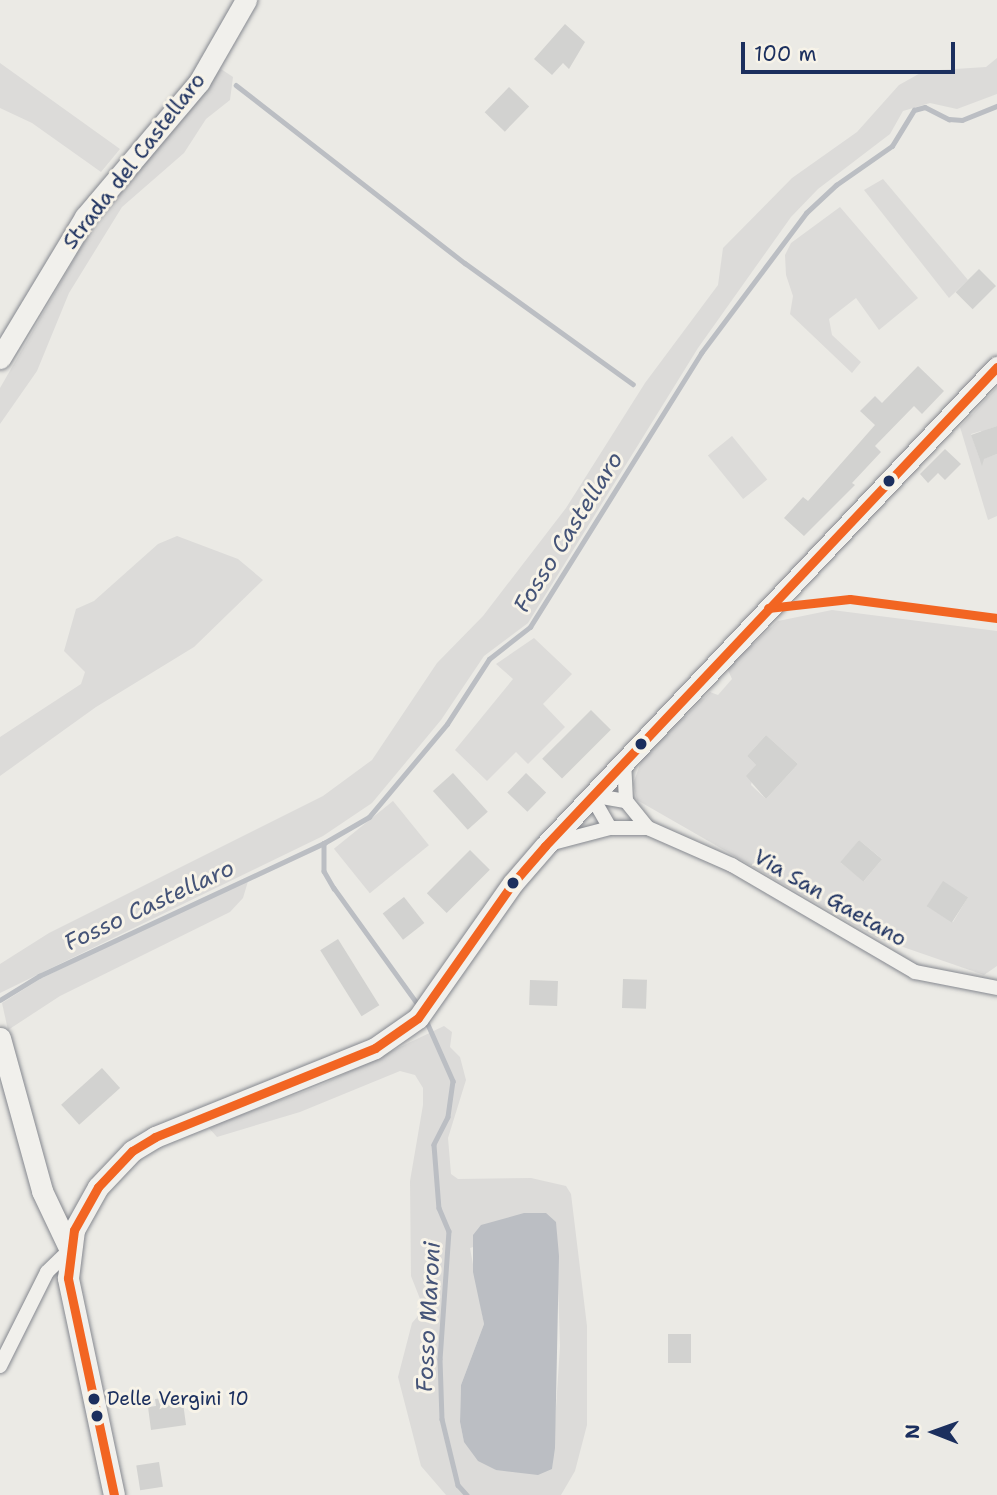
<!DOCTYPE html>
<style>
body{margin:0}
#map{position:relative;width:997px;height:1495px;overflow:hidden;background:#ebeae5;font-family:"Shantell Sans",sans-serif}
div>[style]{position:absolute}
.green>*{inset:0;background:#dcdbd9;transform-origin:0 0}
.water>*{inset:0;background:#bbbec3}
.stream>*{height:4.5px;margin:-2.25px;padding:0 2.25px;transform-origin:2.25px;border-radius:2.25px;background:#bbbec3}
.building>*{inset:0;background:#d2d2d0;transform-origin:0 0}
.roads{filter:drop-shadow(0 0 2px #85888f) drop-shadow(0 0 2px #85888f)}
.street>*{height:14px;margin:-7px;padding:0 7px;transform-origin:7px;border-radius:7px;background:#f1f0ec}
.secondary>*{height:21px;margin:-10.5px;padding:0 10.5px;transform-origin:10.5px;border-radius:10.5px;background:#f1f0ec}
.bus-1>*{height:9px;margin:-4.5px;padding:0 4.5px;transform-origin:4.5px;border-radius:4.5px;background:#f26522}
.dots>*{width:19px;height:19px;translate:-50% -50%;box-sizing:border-box;border:4px solid #f7f3e8;border-radius:50%}
span{translate:-50% -50%;white-space:nowrap;text-align:center;line-height:1.15;-webkit-text-stroke:6px #f7f3e8;paint-order:stroke}
.bus-label{font-size:19px;color:#1b2f5e}
.left{translate:0 -50%;text-align:left}
.street-label{font-size:21px;color:#1b2f5e}
.water-label{font-size:23px;color:#455478;font-style:italic}
.north{position:absolute;left:899px;top:1397px;width:70px;height:70px;-webkit-text-stroke:5px #f7f3e8;paint-order:stroke;rotate:271deg;font-size:19px;font-weight:700;line-height:28px;text-align:center;color:#1b2f5e}
.north::after{content:'';display:block;margin:auto;width:24px;height:32px;background:#1b2f5e;clip-path:polygon(50% 0,100% 100%,50% 72%,0 100%)}
.scale{position:absolute;left:741px;top:42px;width:214px;height:32px;box-sizing:border-box;border:4px solid #1b2f5e;border-top:0;padding-left:9px;font-size:21px;line-height:24px;white-space:nowrap;color:#1b2f5e;-webkit-text-stroke:5px #f7f3e8;paint-order:stroke}
</style>
<div id="map">
<div class="green">
<div style="clip-path:polygon(997px 58px,997px 94px,957px 109px,930px 103px,903px 111px,890px 134px,818px 189px,791px 217px,698px 348px,528px 623px,484px 656px,441px 720px,372px 803px,323px 836px,0 993px,0 964px,49px 933px,323px 796px,372px 760px,437px 663px,483px 616px,566px 508px,645px 383px,718px 285px,723px 248px,792px 178px,857px 132px,899px 85px,924px 71px,986px 67px)"></div>
<div style="clip-path:polygon(0 63px,120px 149px,101px 172px,32px 123px,0 108px)"></div>
<div style="clip-path:polygon(221px 69px,233px 77px,230px 100px,206px 119px,184px 153px,122px 207px,69px 293px,37px 371px,0 424px,0 388px,95px 223px)"></div>
<div style="clip-path:polygon(883px 179px,968px 280px,949px 298px,864px 190px)"></div>
<div style="clip-path:polygon(840px 207px,918px 298px,879px 330px,856px 298px,829px 319px,832px 335px,861px 362px,852px 373px,790px 314px,793px 296px,786px 275px,785px 255px,791px 243px)"></div>
<div style="clip-path:polygon(997px 387px,997px 426px,989px 429px,987px 448px,981px 431px,971px 434px,980px 460px,997px 454px,997px 516px,988px 520px,960px 427px)"></div>
<div style="left:732px;top:436px;width:56px;height:31px;rotate:51deg"></div>
<div style="clip-path:polygon(177px 536px,238px 559px,263px 580px,194px 647px,96px 707px,0 776px,0 737px,81px 684px,85px 672px,64px 651px,76px 609px,94px 601px,158px 544px)"></div>
<div style="clip-path:polygon(evenodd,832px 610px,997px 631px,997px 966px,984px 975px,877px 938px,637px 800px,633px 784px,642px 759px,710px 692px,718px 695px,732px 679px,727px 668px,778px 621px,832px 610px,766px 735px,798px 764px,766px 799px,751px 785px,756px 765px,747px 756px,766px 735px,832px 610px,859px 840px,882px 859px,864px 881px,841px 863px,859px 840px,832px 610px,943px 882px,968px 897px,953px 922px,928px 907px,943px 882px)"></div>
<div style="clip-path:polygon(534px 638px,572px 674px,543px 704px,565px 727px,528px 764px,516px 752px,487px 781px,455px 750px,513px 679px,496px 664px)"></div>
<div style="left:393px;top:801px;width:57px;height:76px;rotate:51deg"></div>
<div style="clip-path:polygon(249px 878px,243px 898px,230px 912px,60px 996px,8px 1030px,2px 1003px,40px 979px)"></div>
<div style="clip-path:polygon(evenodd,444px 1026px,452px 1032px,450px 1047px,460px 1057px,466px 1080px,448px 1138px,451px 1174px,458px 1179px,531px 1178px,566px 1186px,571px 1194px,587px 1326px,587px 1425px,575px 1471px,561px 1495px,446px 1495px,421px 1466px,398px 1377px,412px 1323px,424px 1309px,411px 1276px,410px 1181px,423px 1105px,423px 1088px,415px 1075px,400px 1071px,300px 1112px,217px 1137px,208px 1127px,319px 1086px,444px 1026px,556px 1223px,560px 1346px,552px 1469px,496px 1470px,464px 1441px,460px 1422px,461px 1385px,484px 1324px,470px 1248px,556px 1223px)"></div>
</div>
<div class="water">
<div style="clip-path:polygon(524px 1213px,546px 1213px,556px 1222px,559px 1256px,555px 1448px,552px 1469px,538px 1475px,496px 1470px,478px 1461px,464px 1442px,460px 1422px,461px 1385px,484px 1324px,473px 1272px,473px 1235px,481px 1225px)"></div>
</div>
<div class="stream">
<div style="left:236px;top:85px;width:290px;rotate:37.9deg"></div>
<div style="left:465px;top:263px;width:207px;rotate:35.8deg"></div>
<div style="left:324px;top:843px;width:28px;rotate:90deg"></div>
<div style="left:324px;top:871px;width:20px;rotate:60deg"></div>
<div style="left:334px;top:888px;width:145px;rotate:54.2deg"></div>
<div style="left:0;top:1000px;width:46px;rotate:-31.6deg"></div>
<div style="left:39px;top:976px;width:315px;rotate:-25deg"></div>
<div style="left:324px;top:843px;width:52px;rotate:-30deg"></div>
<div style="left:369px;top:817px;width:121px;rotate:-50deg"></div>
<div style="left:447px;top:724px;width:77px;rotate:-57.1deg"></div>
<div style="left:489px;top:659px;width:52px;rotate:-38deg"></div>
<div style="left:530px;top:627px;width:323px;rotate:-58deg"></div>
<div style="left:701px;top:353px;width:175px;rotate:-53.1deg"></div>
<div style="left:806px;top:213px;width:41px;rotate:-43deg"></div>
<div style="left:836px;top:185px;width:68px;rotate:-34.9deg"></div>
<div style="left:892px;top:146px;width:42px;rotate:-58.6deg"></div>
<div style="left:914px;top:110px;width:11px;rotate:-15deg"></div>
<div style="left:925px;top:107px;width:27px;rotate:27deg"></div>
<div style="left:949px;top:119px;width:13px;rotate:4deg"></div>
<div style="left:962px;top:120px;width:38px;rotate:-22deg"></div>
<div style="left:426px;top:1020px;width:67px;rotate:66.1deg"></div>
<div style="left:453px;top:1081px;width:36px;rotate:98deg"></div>
<div style="left:448px;top:1117px;width:31px;rotate:117deg"></div>
<div style="left:434px;top:1145px;width:63px;rotate:85.5deg"></div>
<div style="left:439px;top:1208px;width:25px;rotate:67deg"></div>
<div style="left:449px;top:1231px;width:128px;rotate:94deg"></div>
<div style="left:440px;top:1359px;width:60px;rotate:88.1deg"></div>
<div style="left:442px;top:1419px;width:68px;rotate:76.4deg"></div>
<div style="left:458px;top:1485px;width:13px;rotate:48deg"></div>
</div>
<div class="building">
<div style="clip-path:polygon(565px 24px,585px 42px,569px 69px,563px 63px,552px 75px,534px 59px)"></div>
<div style="left:509px;top:87px;width:28px;height:35px;rotate:44deg"></div>
<div style="left:979px;top:269px;width:24px;height:33px;rotate:45deg"></div>
<div style="clip-path:polygon(918px 366px,944px 391px,922px 414px,914px 406px,875px 446px,881px 452px,852px 483px,855px 485px,804px 536px,784px 518px,803px 497px,808px 501px,875px 425px,860px 411px,875px 396px,882px 403px)"></div>
<div style="clip-path:polygon(997px 426px,997px 454px,984px 459px,982px 466px,971px 435px)"></div>
<div style="clip-path:polygon(945px 449px,961px 464px,945px 480px,938px 473px,928px 483px,920px 474px)"></div>
<div style="left:591px;top:710px;width:28px;height:69px;rotate:45deg"></div>
<div style="clip-path:polygon(766px 735px,798px 764px,766px 799px,746px 776px,756px 765px,747px 756px)"></div>
<div style="left:453px;top:773px;width:52px;height:27px;rotate:48deg"></div>
<div style="left:526px;top:773px;width:28px;height:27px;rotate:44deg"></div>
<div style="left:859px;top:840px;width:30px;height:29px;rotate:40deg"></div>
<div style="left:470px;top:850px;width:28px;height:61px;rotate:45deg"></div>
<div style="left:943px;top:881px;width:30px;height:30px;rotate:33deg"></div>
<div style="left:404px;top:897px;width:33px;height:27px;rotate:52deg"></div>
<div style="left:338px;top:939px;width:78px;height:21px;rotate:58deg"></div>
<div style="left:623px;top:979px;width:24px;height:29px;rotate:2deg"></div>
<div style="left:530px;top:980px;width:28px;height:25px;rotate:2deg"></div>
<div style="left:102px;top:1068px;width:27px;height:55px;rotate:48deg"></div>
<div style="left:668px;top:1334px;width:23px;height:29px"></div>
<div style="clip-path:polygon(182px 1395px,186px 1425px,151px 1430px,148px 1407px,156px 1406px,155px 1399px)"></div>
<div style="left:159px;top:1462px;width:25px;height:23px;rotate:81deg"></div>
</div>
<div class="roads">
<div class="street">
<div style="left:624px;top:760px;width:41px;rotate:87.2deg"></div>
<div style="left:626px;top:801px;width:35px;rotate:51deg"></div>
<div style="left:610px;top:828px;width:38px;rotate:-120deg"></div>
<div style="left:591px;top:795px;width:36px;rotate:10deg"></div>
<div style="left:549px;top:844px;width:63px;rotate:-14.7deg"></div>
<div style="left:610px;top:828px;width:38px"></div>
<div style="left:648px;top:828px;width:92px;rotate:23.8deg"></div>
<div style="left:732px;top:865px;width:212px;rotate:30.3deg"></div>
<div style="left:915px;top:972px;width:84px;rotate:11deg"></div>
<div style="left:0;top:1366px;width:105px;rotate:-63.4deg"></div>
<div style="left:47px;top:1272px;width:32px;rotate:-44deg"></div>
</div>
<div class="secondary">
<div style="left:0;top:358px;width:165px;rotate:-58.9deg"></div>
<div style="left:85px;top:217px;width:177px;rotate:-49.8deg"></div>
<div style="left:199px;top:82px;width:95px;rotate:-60.2deg"></div>
<div style="left:0;top:1038px;width:159px;rotate:74.6deg"></div>
<div style="left:42px;top:1191px;width:65px;rotate:64.6deg"></div>
<div style="left:114px;top:1495px;width:222px;rotate:-102deg"></div>
<div style="left:68px;top:1278px;width:48px;rotate:-82.9deg"></div>
<div style="left:74px;top:1230px;width:49px;rotate:-60.8deg"></div>
<div style="left:98px;top:1187px;width:50px;rotate:-46.6deg"></div>
<div style="left:132px;top:1151px;width:27px;rotate:-31deg"></div>
<div style="left:155px;top:1137px;width:237px;rotate:-22deg"></div>
<div style="left:375px;top:1048px;width:52px;rotate:-34.9deg"></div>
<div style="left:418px;top:1018px;width:165px;rotate:-54.9deg"></div>
<div style="left:513px;top:883px;width:49px;rotate:-49.1deg"></div>
<div style="left:545px;top:846px;width:659px;rotate:-46.66deg"></div>
</div>
</div>
<div class="bus-1">
<div style="left:768px;top:608px;width:82px;rotate:-6.3deg"></div>
<div style="left:850px;top:599px;width:148px;rotate:7.4deg"></div>
<div style="left:114px;top:1495px;width:222px;rotate:-102deg"></div>
<div style="left:68px;top:1278px;width:48px;rotate:-82.9deg"></div>
<div style="left:74px;top:1230px;width:49px;rotate:-60.8deg"></div>
<div style="left:98px;top:1187px;width:50px;rotate:-46.6deg"></div>
<div style="left:132px;top:1151px;width:27px;rotate:-31deg"></div>
<div style="left:155px;top:1137px;width:237px;rotate:-22deg"></div>
<div style="left:375px;top:1048px;width:52px;rotate:-34.9deg"></div>
<div style="left:418px;top:1018px;width:165px;rotate:-54.9deg"></div>
<div style="left:513px;top:883px;width:49px;rotate:-49.1deg"></div>
<div style="left:545px;top:846px;width:659px;rotate:-46.66deg"></div>
</div>
<div class="dots">
<div style="left:889px;top:481px;background:#1b2f5e"></div>
<div style="left:641px;top:744px;background:#1b2f5e"></div>
<div style="left:513px;top:883px;background:#1b2f5e"></div>
<div style="left:94px;top:1399px;background:#1b2f5e"></div>
<div style="left:97px;top:1416px;background:#1b2f5e"></div>
</div>
<div class="bus-label">
<span class="left" style="left:107px;top:1399px">Delle Vergini 10</span>
</div>
<div class="street-label">
<span style="left:134px;top:161px;rotate:-52deg">Strada del Castellaro</span>
<span style="left:830px;top:898px;rotate:30deg">Via San Gaetano</span>
</div>
<div class="water-label">
<span style="left:568px;top:532px;rotate:-58deg">Fosso Castellaro</span>
<span style="left:149px;top:905px;rotate:-25deg">Fosso Castellaro</span>
<span style="left:428px;top:1317px;rotate:-87deg">Fosso Maroni</span>
</div>
<div class="north">N</div>
<div class="scale">100 m</div>
</div>
